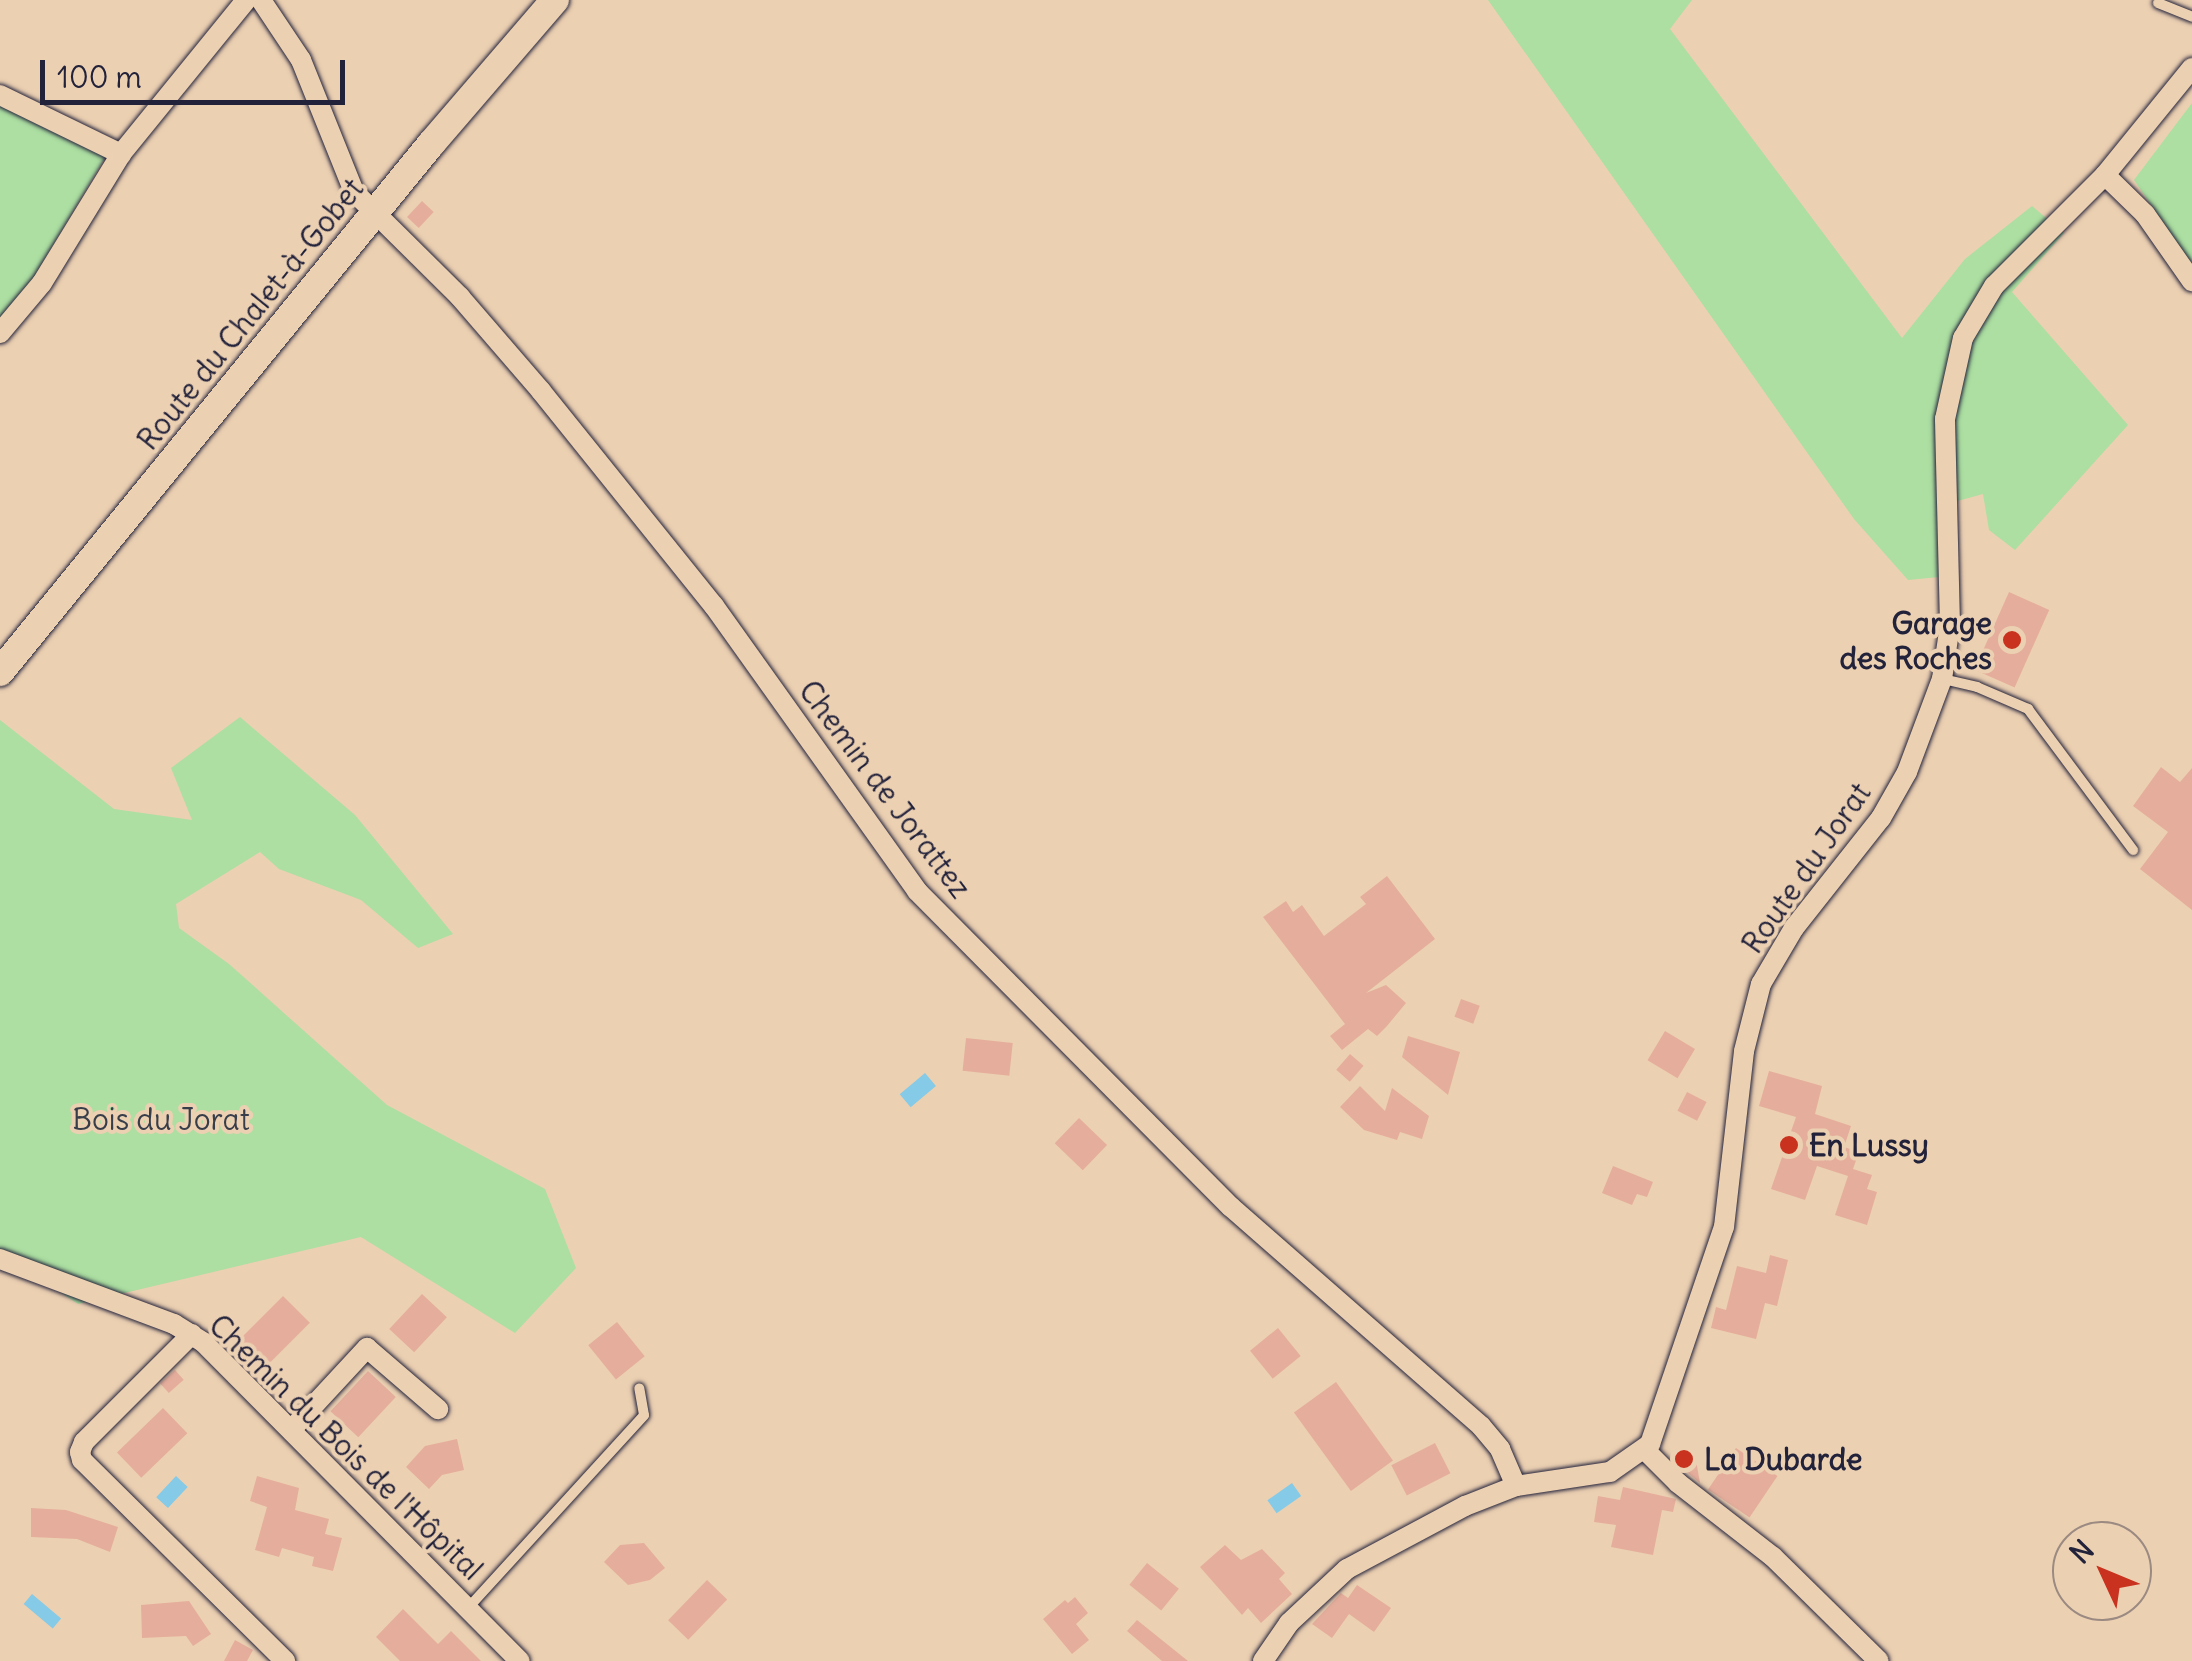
<!DOCTYPE html>
<meta charset="utf-8">
<style>
body{margin:0}
#map{position:relative;width:2192px;height:1661px;overflow:hidden;background:#ecd0b2;font-family:Delius,sans-serif}
div>[style]{position:absolute}
.green>*{inset:0;background:#acdfa1}
.water>*{inset:0;background:#85cae6;transform-origin:0 0}
.building>*{inset:0;background:#e5ae9c;transform-origin:0 0}
.roads{filter:drop-shadow(0 0 2px #22223b) drop-shadow(0 0 2px #22223b)}
.service>*{height:10px;margin:-5px;padding:0 5px;transform-origin:5px;border-radius:5px;background:#ecd0b2}
.minor>*{height:20px;margin:-10px;padding:0 10px;transform-origin:10px;border-radius:10px;background:#ecd0b2}
.secondary>*{height:28px;margin:-14px;padding:0 14px;transform-origin:14px;border-radius:14px;background:#ecd0b2}
.dots>*{width:28px;height:28px;translate:-50% -50%;box-sizing:border-box;border:5px solid #ecd0b2;border-radius:50%}
span{translate:-50% -50%;white-space:nowrap;text-align:center;line-height:1.15;-webkit-text-stroke:8px #ecd0b2;paint-order:stroke}
.street-label{font-size:30px;color:#22223b}
.poi-label{font-size:30px;color:#22223b;font-weight:700}
.right{translate:-100% -50%;text-align:right}
.left{translate:0 -50%;text-align:left}
.park-label{font-size:30px;color:#373e4a}
.north{position:absolute;left:2052px;top:1521px;width:100px;height:100px;box-sizing:border-box;background:#ecd0b2;border:2px solid #9b8a82;border-radius:50%;rotate:314deg;font-size:28px;font-weight:700;line-height:40px;text-align:center;color:#22223b}
.north::after{content:'';display:block;margin:auto;width:35px;height:45px;background:#c8321e;clip-path:polygon(50% 0,100% 100%,50% 72%,0 100%)}
.scale{position:absolute;left:40px;top:60px;width:305px;height:45px;box-sizing:border-box;border:5px solid #22223b;border-top:0;padding-left:12px;font-size:30px;line-height:35px;white-space:nowrap;color:#22223b;-webkit-text-stroke:8px #ecd0b2;paint-order:stroke}
</style>
<div id="map">
<div class="green">
<div style="clip-path:polygon(1488px 0,1692px 0,1670px 29px,1902px 338px,1965px 259px,2032px 206px,2064px 233px,2012px 292px,2128px 425px,2015px 550px,1989px 530px,1983px 494px,1943px 505px,1939px 577px,1908px 580px,1854px 519px)"></div>
<div style="clip-path:polygon(0 103px,106px 156px,34px 277px,0 321px)"></div>
<div style="clip-path:polygon(2192px 103px,2192px 265px,2134px 180px)"></div>
<div style="clip-path:polygon(240px 717px,355px 815px,453px 934px,418px 948px,361px 900px,279px 869px,260px 852px,176px 904px,179px 928px,229px 964px,387px 1105px,545px 1189px,576px 1268px,515px 1333px,361px 1237px,78px 1304px,0 1253px,0 720px,114px 809px,192px 820px,171px 768px)"></div>
</div>
<div class="water">
<div style="left:925px;top:1073px;width:17px;height:33px;rotate:50deg"></div>
<div style="left:176px;top:1476px;width:16px;height:29px;rotate:43deg"></div>
<div style="left:1292px;top:1483px;width:16px;height:30px;rotate:55deg"></div>
<div style="left:32px;top:1594px;width:38px;height:13px;rotate:40deg"></div>
</div>
<div class="building">
<div style="left:422px;top:201px;width:16px;height:22px;rotate:43deg"></div>
<div style="left:2009px;top:592px;width:44px;height:85px;rotate:24deg"></div>
<div style="clip-path:polygon(2161px 767px,2180px 782px,2192px 768px,2192px 910px,2140px 869px,2168px 832px,2133px 806px)"></div>
<div style="clip-path:polygon(1387px 876px,1435px 939px,1366px 993px,1386px 985px,1406px 1003px,1387px 1026px,1377px 1036px,1368px 1029px,1342px 1050px,1330px 1036px,1345px 1024px,1263px 917px,1286px 901px,1293px 912px,1302px 905px,1324px 936px,1366px 904px,1360px 897px)"></div>
<div style="left:1461px;top:999px;width:20px;height:19px;rotate:20deg"></div>
<div style="left:1665px;top:1031px;width:35px;height:34px;rotate:31deg"></div>
<div style="clip-path:polygon(1408px 1036px,1460px 1052px,1448px 1095px,1402px 1057px)"></div>
<div style="left:966px;top:1038px;width:47px;height:33px;rotate:6deg"></div>
<div style="left:1350px;top:1054px;width:18px;height:21px;rotate:41deg"></div>
<div style="clip-path:polygon(1769px 1071px,1822px 1086px,1815px 1114px,1851px 1126px,1844px 1147px,1859px 1152px,1853px 1169px,1872px 1175px,1867px 1189px,1877px 1192px,1867px 1225px,1835px 1215px,1848px 1176px,1817px 1166px,1805px 1200px,1771px 1189px,1796px 1117px,1759px 1106px)"></div>
<div style="clip-path:polygon(1360px 1086px,1385px 1111px,1392px 1088px,1429px 1116px,1422px 1139px,1400px 1132px,1397px 1140px,1364px 1130px,1340px 1107px)"></div>
<div style="left:1687px;top:1092px;width:22px;height:21px;rotate:27deg"></div>
<div style="left:1079px;top:1118px;width:39px;height:35px;rotate:44deg"></div>
<div style="clip-path:polygon(1613px 1166px,1653px 1182px,1647px 1197px,1637px 1194px,1632px 1205px,1602px 1193px)"></div>
<div style="clip-path:polygon(1770px 1255px,1788px 1260px,1777px 1306px,1765px 1303px,1756px 1339px,1711px 1328px,1716px 1307px,1726px 1310px,1737px 1266px,1766px 1273px)"></div>
<div style="left:422px;top:1294px;width:34px;height:48px;rotate:43deg"></div>
<div style="left:283px;top:1296px;width:38px;height:64px;rotate:45deg"></div>
<div style="left:617px;top:1322px;width:44px;height:37px;rotate:51deg"></div>
<div style="left:1278px;top:1328px;width:36px;height:36px;rotate:51deg"></div>
<div style="left:175px;top:1370px;width:13px;height:20px;rotate:48deg"></div>
<div style="left:368px;top:1371px;width:38px;height:55px;rotate:43deg"></div>
<div style="left:1336px;top:1382px;width:97px;height:52px;rotate:54deg"></div>
<div style="left:163px;top:1408px;width:35px;height:64px;rotate:46deg"></div>
<div style="clip-path:polygon(457px 1439px,464px 1470px,442px 1475px,429px 1489px,406px 1467px,425px 1446px)"></div>
<div style="left:1435px;top:1443px;width:34px;height:49px;rotate:63deg"></div>
<div style="left:1736px;top:1448px;width:50px;height:50px;rotate:34deg"></div>
<div style="clip-path:polygon(1694px 1449px,1700px 1483px,1681px 1467px,1679px 1452px)"></div>
<div style="clip-path:polygon(257px 1476px,299px 1488px,295px 1510px,329px 1519px,325px 1534px,342px 1538px,333px 1571px,312px 1566px,314px 1557px,282px 1548px,279px 1557px,255px 1550px,267px 1507px,250px 1501px)"></div>
<div style="clip-path:polygon(1623px 1487px,1676px 1499px,1673px 1512px,1662px 1510px,1653px 1555px,1611px 1547px,1616px 1525px,1594px 1522px,1598px 1496px,1620px 1500px)"></div>
<div style="clip-path:polygon(31px 1508px,66px 1510px,118px 1527px,110px 1552px,77px 1539px,31px 1537px)"></div>
<div style="clip-path:polygon(644px 1543px,665px 1568px,650px 1580px,628px 1585px,604px 1562px,620px 1545px)"></div>
<div style="clip-path:polygon(1225px 1545px,1241px 1560px,1262px 1549px,1285px 1573px,1279px 1579px,1292px 1594px,1261px 1623px,1248px 1608px,1242px 1615px,1200px 1567px)"></div>
<div style="left:1147px;top:1563px;width:41px;height:28px;rotate:39deg"></div>
<div style="left:707px;top:1580px;width:28px;height:56px;rotate:44deg"></div>
<div style="clip-path:polygon(1357px 1585px,1391px 1608px,1374px 1632px,1349px 1614px,1332px 1638px,1312px 1624px,1341px 1593px,1348px 1598px)"></div>
<div style="clip-path:polygon(1075px 1597px,1088px 1613px,1076px 1624px,1089px 1640px,1072px 1654px,1043px 1619px,1065px 1600px,1068px 1603px)"></div>
<div style="clip-path:polygon(189px 1601px,211px 1634px,193px 1646px,186px 1636px,142px 1638px,141px 1605px)"></div>
<div style="clip-path:polygon(403px 1609px,438px 1644px,451px 1631px,481px 1661px,400px 1661px,376px 1637px)"></div>
<div style="clip-path:polygon(1137px 1620px,1188px 1661px,1162px 1661px,1127px 1631px)"></div>
<div style="clip-path:polygon(235px 1640px,253px 1650px,247px 1661px,224px 1661px)"></div>
</div>
<div class="roads">
<div class="service">
<div style="left:2158px;top:3px;width:37px;rotate:22deg"></div>
<div style="left:1943px;top:679px;width:35px;rotate:13deg"></div>
<div style="left:1977px;top:687px;width:56px;rotate:23.3deg"></div>
<div style="left:2028px;top:709px;width:176px;rotate:53.3deg"></div>
<div style="left:468px;top:1608px;width:261px;rotate:-47.6deg"></div>
<div style="left:644px;top:1415px;width:27px;rotate:-100deg"></div>
</div>
<div class="minor">
<div style="left:261px;top:0;width:72px;rotate:56.3deg"></div>
<div style="left:301px;top:60px;width:142px;rotate:68.1deg"></div>
<div style="left:354px;top:192px;width:149px;rotate:44.7deg"></div>
<div style="left:460px;top:297px;width:124px;rotate:49.2deg"></div>
<div style="left:541px;top:391px;width:276px;rotate:51.2deg"></div>
<div style="left:714px;top:606px;width:350px;rotate:54.5deg"></div>
<div style="left:917px;top:891px;width:445px;rotate:45.2deg"></div>
<div style="left:1231px;top:1207px;width:332px;rotate:41.2deg"></div>
<div style="left:1481px;top:1426px;width:30px;rotate:50deg"></div>
<div style="left:1500px;top:1449px;width:40px;rotate:66.6deg"></div>
<div style="left:0;top:95px;width:135px;rotate:26deg"></div>
<div style="left:2105px;top:175px;width:56px;rotate:44.3deg"></div>
<div style="left:2145px;top:214px;width:82px;rotate:55deg"></div>
<div style="left:0;top:333px;width:65px;rotate:-50deg"></div>
<div style="left:42px;top:283px;width:151px;rotate:-58.5deg"></div>
<div style="left:121px;top:154px;width:198px;rotate:-50.9deg"></div>
<div style="left:0;top:1259px;width:186px;rotate:20.5deg"></div>
<div style="left:174px;top:1324px;width:36px;rotate:32deg"></div>
<div style="left:204px;top:1343px;width:448px;rotate:45.2deg"></div>
<div style="left:192px;top:1334px;width:153px;rotate:135deg"></div>
<div style="left:84px;top:1442px;width:11px;rotate:112deg"></div>
<div style="left:80px;top:1452px;width:8px;rotate:76deg"></div>
<div style="left:82px;top:1460px;width:286px;rotate:44.7deg"></div>
<div style="left:291px;top:1430px;width:112px;rotate:-47.2deg"></div>
<div style="left:367px;top:1348px;width:94px;rotate:40.7deg"></div>
<div style="left:1645px;top:1450px;width:47px;rotate:45deg"></div>
<div style="left:1678px;top:1483px;width:120px;rotate:37.9deg"></div>
<div style="left:1773px;top:1557px;width:148px;rotate:44.5deg"></div>
<div style="left:1263px;top:1661px;width:46px;rotate:-55.6deg"></div>
<div style="left:1289px;top:1623px;width:79px;rotate:-43deg"></div>
<div style="left:1347px;top:1569px;width:134px;rotate:-28.1deg"></div>
<div style="left:1465px;top:1506px;width:55px;rotate:-21.4deg"></div>
<div style="left:1516px;top:1486px;width:95px;rotate:-8.5deg"></div>
<div style="left:1610px;top:1472px;width:49px;rotate:-35deg"></div>
<div style="left:1650px;top:1444px;width:229px;rotate:-71.2deg"></div>
<div style="left:1724px;top:1227px;width:177px;rotate:-83.5deg"></div>
<div style="left:1744px;top:1051px;width:69px;rotate:-75.8deg"></div>
<div style="left:1761px;top:984px;width:65px;rotate:-59.5deg"></div>
<div style="left:1794px;top:928px;width:140px;rotate:-51.7deg"></div>
<div style="left:1881px;top:818px;width:53px;rotate:-60.5deg"></div>
<div style="left:1907px;top:772px;width:99px;rotate:-69.4deg"></div>
<div style="left:1942px;top:679px;width:55px;rotate:-81.6deg"></div>
<div style="left:1950px;top:625px;width:206px;rotate:-91.4deg"></div>
<div style="left:1945px;top:419px;width:83px;rotate:-77.5deg"></div>
<div style="left:1963px;top:338px;width:61px;rotate:-59.2deg"></div>
<div style="left:1994px;top:286px;width:157px;rotate:-45deg"></div>
<div style="left:2105px;top:175px;width:138px;rotate:-50.9deg"></div>
</div>
<div class="secondary">
<div style="left:0;top:672px;width:682px;rotate:-50.78deg"></div>
<div style="left:431px;top:144px;width:190px;rotate:-49.3deg"></div>
</div>
</div>
<div class="dots">
<div style="left:2012px;top:640px;background:#c8321e"></div>
<div style="left:1789px;top:1145px;background:#c8321e"></div>
<div style="left:1684px;top:1459px;background:#c8321e"></div>
</div>
<div class="street-label">
<span style="left:250px;top:314px;rotate:-51deg">Route du Chalet-à-Gobet</span>
<span style="left:885px;top:789px;rotate:53deg">Chemin de Jorattez</span>
<span style="left:1806px;top:868px;rotate:-55deg">Route du Jorat</span>
<span style="left:346px;top:1447px;rotate:44deg">Chemin du Bois de l'Hôpital</span>
</div>
<div class="poi-label">
<span class="right" style="left:1992px;top:640px">Garage<br>des Roches</span>
<span class="left" style="left:1809px;top:1145px">En Lussy</span>
<span class="left" style="left:1704px;top:1459px">La Dubarde</span>
</div>
<div class="park-label">
<span style="left:161px;top:1119px">Bois du Jorat</span>
</div>
<div class="north">N</div>
<div class="scale">100 m</div>
</div>
